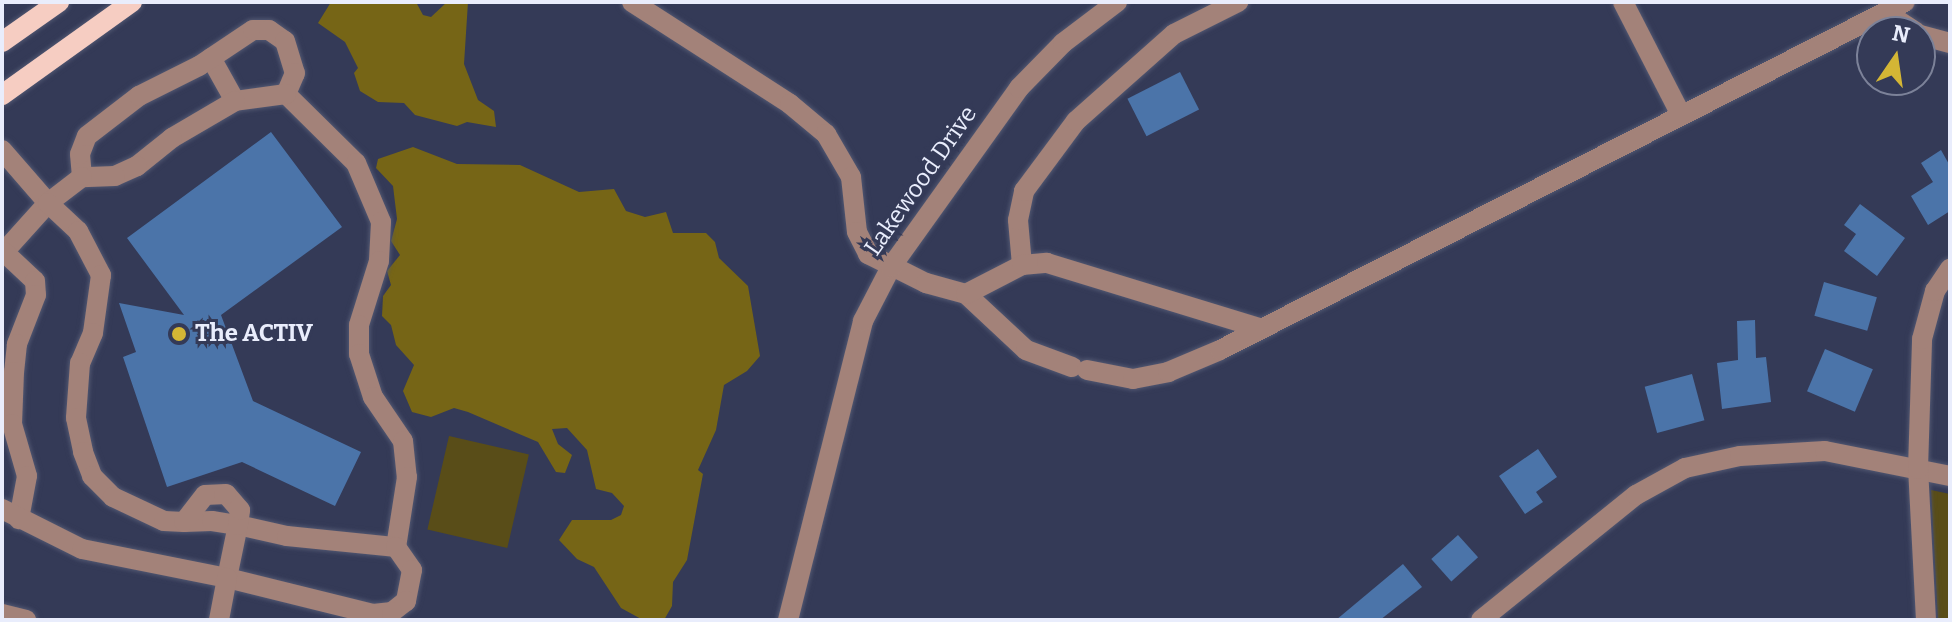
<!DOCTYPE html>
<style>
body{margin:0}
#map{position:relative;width:1952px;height:622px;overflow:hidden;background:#343a57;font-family:Bitter,serif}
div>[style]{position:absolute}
.green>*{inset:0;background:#594d18;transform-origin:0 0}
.forest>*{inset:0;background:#766516}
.building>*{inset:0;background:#4b74a9;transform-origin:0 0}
.roads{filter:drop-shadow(0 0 2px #515771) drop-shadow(0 0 2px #515771)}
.minor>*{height:20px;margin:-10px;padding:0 10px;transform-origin:10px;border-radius:10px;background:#a38279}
.major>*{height:20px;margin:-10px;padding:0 10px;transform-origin:10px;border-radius:10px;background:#f6cdc2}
.dots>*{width:22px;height:22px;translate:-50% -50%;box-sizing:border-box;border:4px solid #343a57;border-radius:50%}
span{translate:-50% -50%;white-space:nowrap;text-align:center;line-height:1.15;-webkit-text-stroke:6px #343a57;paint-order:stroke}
.street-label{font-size:24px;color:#e9edfc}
.poi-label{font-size:24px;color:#e9edfc;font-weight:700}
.left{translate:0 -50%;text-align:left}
.frame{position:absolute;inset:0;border:4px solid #e9edfc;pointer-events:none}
.north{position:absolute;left:1856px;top:16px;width:80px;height:80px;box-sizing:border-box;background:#343a57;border:2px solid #7c8299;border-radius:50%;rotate:13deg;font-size:22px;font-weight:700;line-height:32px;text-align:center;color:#e9edfc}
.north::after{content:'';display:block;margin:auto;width:28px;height:36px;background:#d4b635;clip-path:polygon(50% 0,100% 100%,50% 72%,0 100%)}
</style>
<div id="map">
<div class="green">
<div style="left:449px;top:436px;width:82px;height:96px;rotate:13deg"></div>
<div style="clip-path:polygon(1931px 490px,1950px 494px,1950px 620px,1938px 620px)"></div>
</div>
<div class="forest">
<div style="clip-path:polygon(331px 2px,416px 2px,423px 15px,431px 17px,447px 2px,468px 2px,464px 64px,478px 100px,494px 111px,496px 127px,467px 122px,457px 126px,415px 115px,404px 103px,378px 102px,360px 91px,354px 73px,358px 68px,345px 42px,318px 23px)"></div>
<div style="clip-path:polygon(413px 147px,457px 164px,520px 165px,579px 192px,614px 189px,626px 211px,645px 217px,666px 212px,673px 233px,706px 233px,715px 242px,719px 258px,748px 286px,760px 356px,747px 371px,724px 385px,716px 430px,698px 470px,703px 474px,687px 560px,673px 582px,672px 606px,664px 620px,643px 620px,621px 608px,594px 567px,577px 559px,559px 540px,572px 520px,611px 520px,621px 515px,624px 506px,612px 493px,596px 489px,587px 450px,567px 428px,552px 429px,558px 444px,572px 455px,565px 473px,556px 472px,538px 442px,468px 412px,454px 408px,431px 417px,412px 412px,403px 391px,414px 365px,396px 345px,391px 325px,382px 316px,383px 296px,391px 285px,387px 271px,400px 255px,391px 241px,397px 219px,393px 186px,376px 168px,378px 159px)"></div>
</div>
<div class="building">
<div style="left:1180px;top:72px;width:42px;height:59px;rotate:63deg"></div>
<div style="clip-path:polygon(271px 132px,342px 227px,221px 315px,253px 401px,361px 452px,335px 506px,242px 462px,167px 487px,123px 357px,136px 352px,119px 303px,184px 315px,127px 238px)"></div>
<div style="clip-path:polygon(1941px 150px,1950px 166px,1950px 211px,1928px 225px,1911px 196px,1933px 182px,1921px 163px)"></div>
<div style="clip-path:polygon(1860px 204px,1905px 238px,1877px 276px,1844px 251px,1856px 234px,1844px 225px)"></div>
<div style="left:1824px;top:282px;width:55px;height:35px;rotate:16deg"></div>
<div style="clip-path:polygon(1755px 320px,1756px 358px,1766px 357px,1771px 402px,1722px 409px,1717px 363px,1738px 360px,1737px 321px)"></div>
<div style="left:1825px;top:349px;width:52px;height:46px;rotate:23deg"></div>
<div style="left:1692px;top:374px;width:48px;height:49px;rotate:75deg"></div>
<div style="clip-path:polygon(1538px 449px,1557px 477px,1536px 492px,1543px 502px,1525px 514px,1499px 476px)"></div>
<div style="left:1458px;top:535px;width:30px;height:36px;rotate:48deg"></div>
<div style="clip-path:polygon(1403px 564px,1422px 587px,1380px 620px,1336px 620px)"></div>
</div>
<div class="roads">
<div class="minor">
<div style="left:632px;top:2px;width:188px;rotate:32.8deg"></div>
<div style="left:790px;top:104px;width:47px;rotate:39.8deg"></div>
<div style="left:826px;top:134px;width:50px;rotate:59.8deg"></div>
<div style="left:851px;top:177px;width:55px;rotate:83.8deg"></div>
<div style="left:857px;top:232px;width:25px;rotate:63deg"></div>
<div style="left:868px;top:254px;width:65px;rotate:26.6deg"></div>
<div style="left:926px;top:283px;width:41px;rotate:15.4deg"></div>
<div style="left:966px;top:294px;width:82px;rotate:43deg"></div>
<div style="left:1026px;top:350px;width:49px;rotate:20.3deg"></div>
<div style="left:1623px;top:2px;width:125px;rotate:62.8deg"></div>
<div style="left:1885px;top:12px;width:37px;rotate:33deg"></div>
<div style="left:1920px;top:35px;width:31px;rotate:15deg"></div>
<div style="left:211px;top:58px;width:49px;rotate:60.8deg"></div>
<div style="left:286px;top:94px;width:98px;rotate:44.6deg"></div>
<div style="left:356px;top:163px;width:64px;rotate:67deg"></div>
<div style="left:381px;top:222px;width:39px;rotate:93deg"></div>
<div style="left:379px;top:261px;width:67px;rotate:107.4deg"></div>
<div style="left:359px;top:325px;width:29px;rotate:90deg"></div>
<div style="left:359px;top:354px;width:45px;rotate:72deg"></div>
<div style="left:373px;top:397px;width:53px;rotate:55.7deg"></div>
<div style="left:403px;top:441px;width:36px;rotate:84deg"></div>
<div style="left:407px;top:477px;width:71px;rotate:98.9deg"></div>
<div style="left:2px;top:150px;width:70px;rotate:49deg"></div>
<div style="left:48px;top:203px;width:69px;rotate:132deg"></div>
<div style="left:82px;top:177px;width:23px;rotate:-95deg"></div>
<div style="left:80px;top:154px;width:19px;rotate:-69deg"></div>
<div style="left:87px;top:136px;width:66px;rotate:-37.6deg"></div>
<div style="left:139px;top:96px;width:67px;rotate:-26.6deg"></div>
<div style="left:199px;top:66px;width:65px;rotate:-33.7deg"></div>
<div style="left:253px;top:30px;width:16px"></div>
<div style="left:269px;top:30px;width:19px;rotate:35deg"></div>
<div style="left:285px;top:41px;width:34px;rotate:73deg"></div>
<div style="left:295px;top:73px;width:23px;rotate:113deg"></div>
<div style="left:286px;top:94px;width:51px;rotate:172.2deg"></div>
<div style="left:235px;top:101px;width:73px;rotate:149.6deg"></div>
<div style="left:172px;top:138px;width:45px;rotate:141.3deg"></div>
<div style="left:137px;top:166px;width:24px;rotate:156deg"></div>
<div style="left:115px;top:176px;width:33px;rotate:178deg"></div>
<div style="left:82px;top:177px;width:43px;rotate:142.6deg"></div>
<div style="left:48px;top:203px;width:41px;rotate:43deg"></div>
<div style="left:78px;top:231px;width:50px;rotate:62.4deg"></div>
<div style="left:101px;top:275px;width:59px;rotate:97.9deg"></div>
<div style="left:93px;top:333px;width:33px;rotate:113deg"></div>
<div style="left:80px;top:363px;width:55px;rotate:94.2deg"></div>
<div style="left:76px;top:418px;width:35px;rotate:78deg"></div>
<div style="left:83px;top:452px;width:26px;rotate:69deg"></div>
<div style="left:92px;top:476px;width:30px;rotate:45deg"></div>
<div style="left:113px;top:497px;width:56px;rotate:25.2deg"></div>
<div style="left:164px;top:521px;width:20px;rotate:3deg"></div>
<div style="left:184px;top:522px;width:28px;rotate:-2deg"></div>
<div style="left:212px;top:521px;width:26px;rotate:9deg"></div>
<div style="left:238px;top:525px;width:50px;rotate:12.7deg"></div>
<div style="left:287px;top:536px;width:110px;rotate:5.8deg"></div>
<div style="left:396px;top:547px;width:28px;rotate:55deg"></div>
<div style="left:412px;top:570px;width:32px;rotate:101deg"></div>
<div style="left:406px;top:601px;width:18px;rotate:142deg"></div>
<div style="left:392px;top:612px;width:19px;rotate:174deg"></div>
<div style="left:373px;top:614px;width:150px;rotate:-166.1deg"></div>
<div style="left:227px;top:578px;width:54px;rotate:-78.3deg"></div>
<div style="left:238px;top:525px;width:15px;rotate:-82deg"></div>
<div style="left:240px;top:510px;width:21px;rotate:-131deg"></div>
<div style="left:226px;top:494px;width:21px;rotate:177deg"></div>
<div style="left:205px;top:495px;width:34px;rotate:128deg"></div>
<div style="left:4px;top:252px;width:42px;rotate:43.1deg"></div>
<div style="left:35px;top:281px;width:14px;rotate:86deg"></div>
<div style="left:36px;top:295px;width:53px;rotate:111.2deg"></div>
<div style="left:17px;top:344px;width:28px;rotate:96deg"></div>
<div style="left:14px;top:372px;width:52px;rotate:92.2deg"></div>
<div style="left:12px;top:424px;width:54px;rotate:73.9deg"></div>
<div style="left:27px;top:476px;width:44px;rotate:100.5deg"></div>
<div style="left:1022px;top:265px;width:45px;rotate:-95.1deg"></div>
<div style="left:1018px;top:220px;width:30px;rotate:-78deg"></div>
<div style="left:1024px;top:191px;width:87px;rotate:-53.4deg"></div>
<div style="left:1076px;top:121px;width:131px;rotate:-41.6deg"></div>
<div style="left:1174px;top:34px;width:72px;rotate:-26.6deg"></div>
<div style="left:966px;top:294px;width:63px;rotate:-27.4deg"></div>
<div style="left:1022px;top:265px;width:25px;rotate:-5deg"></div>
<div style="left:1047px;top:263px;width:223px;rotate:17deg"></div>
<div style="left:1087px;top:370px;width:47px;rotate:11.1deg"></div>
<div style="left:1133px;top:379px;width:36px;rotate:-11deg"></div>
<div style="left:1168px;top:372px;width:56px;rotate:-22.9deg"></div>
<div style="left:1220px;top:350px;width:768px;rotate:-26.93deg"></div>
<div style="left:2px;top:509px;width:89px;rotate:26.6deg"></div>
<div style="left:82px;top:549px;width:148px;rotate:11.3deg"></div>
<div style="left:227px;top:578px;width:43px;rotate:100.8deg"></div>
<div style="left:2px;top:614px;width:25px;rotate:14deg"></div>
<div style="left:788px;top:620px;width:308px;rotate:-75.9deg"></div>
<div style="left:863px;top:321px;width:61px;rotate:-62.6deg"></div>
<div style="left:891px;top:267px;width:220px;rotate:-54.4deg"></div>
<div style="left:1019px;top:88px;width:63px;rotate:-45.6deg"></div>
<div style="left:1063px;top:43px;width:68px;rotate:-37.2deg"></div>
<div style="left:1481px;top:620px;width:199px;rotate:-38.9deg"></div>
<div style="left:1636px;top:495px;width:56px;rotate:-28.9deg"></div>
<div style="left:1685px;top:468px;width:56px;rotate:-12.3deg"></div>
<div style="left:1740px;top:456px;width:85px;rotate:-3.4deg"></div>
<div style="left:1825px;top:451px;width:127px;rotate:11.3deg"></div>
<div style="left:1926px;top:620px;width:151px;rotate:-93deg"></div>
<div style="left:1918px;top:469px;width:130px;rotate:-88.2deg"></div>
<div style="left:1922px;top:339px;width:50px;rotate:-74.8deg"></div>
<div style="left:1935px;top:291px;width:27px;rotate:-56deg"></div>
</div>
<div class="major">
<div style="left:2px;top:42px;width:70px;rotate:-35.1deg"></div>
<div style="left:2px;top:95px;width:160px;rotate:-35.6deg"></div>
</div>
</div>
<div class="dots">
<div style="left:179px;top:334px;background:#d4b635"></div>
</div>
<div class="street-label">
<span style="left:921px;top:181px;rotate:-55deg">Lakewood Drive</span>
</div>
<div class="poi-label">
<span class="left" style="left:195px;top:334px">The ACTIV</span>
</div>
<div class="frame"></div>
<div class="north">N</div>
</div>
